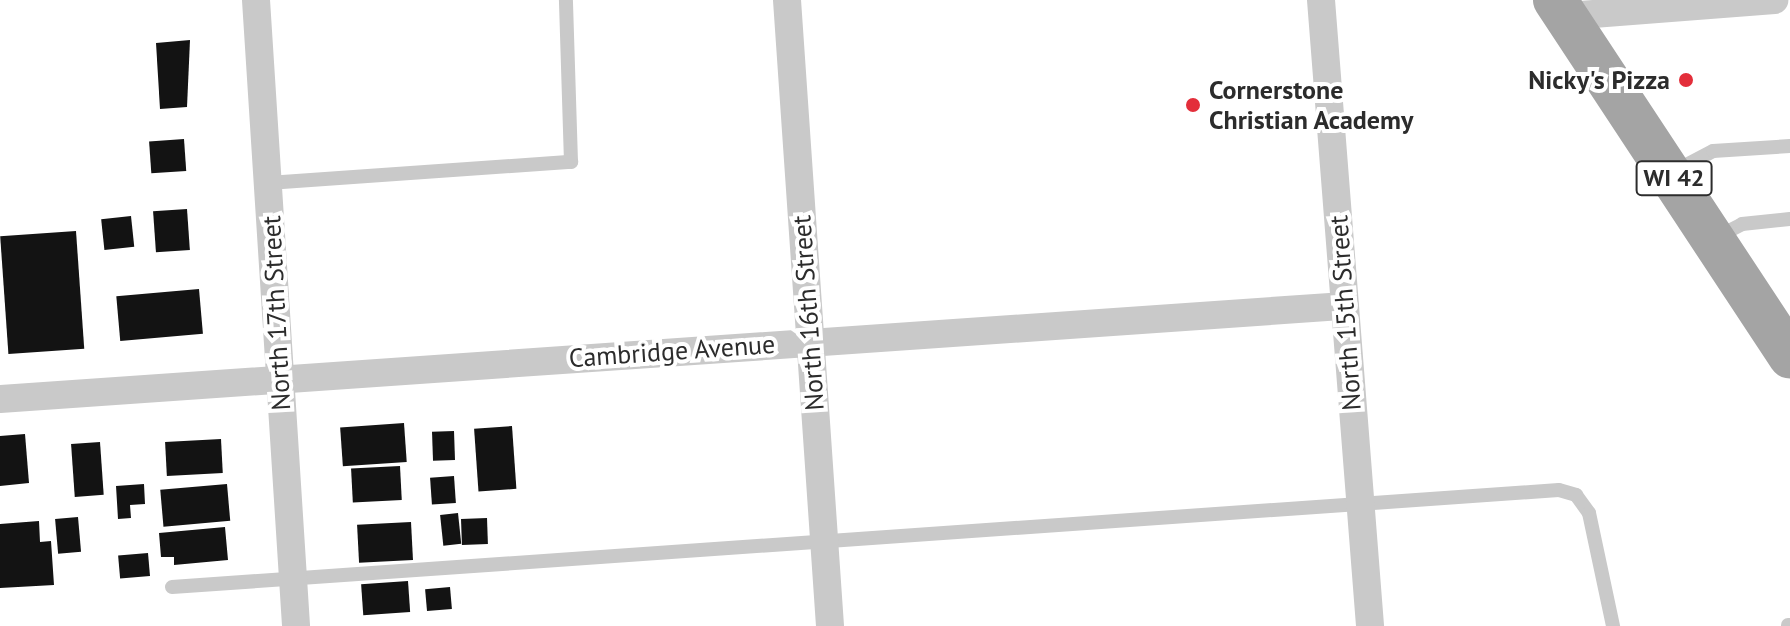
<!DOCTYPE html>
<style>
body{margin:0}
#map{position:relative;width:1790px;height:626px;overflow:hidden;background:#fff;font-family:"PT Sans",sans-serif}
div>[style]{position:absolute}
.building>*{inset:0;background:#131313;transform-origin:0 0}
.lane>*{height:14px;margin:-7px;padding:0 7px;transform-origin:7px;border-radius:7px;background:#c9c9c9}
.street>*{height:28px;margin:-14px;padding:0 14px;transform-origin:14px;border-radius:14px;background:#c9c9c9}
.primary>*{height:44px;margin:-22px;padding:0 22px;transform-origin:22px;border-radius:22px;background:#a4a4a4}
.dots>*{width:22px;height:22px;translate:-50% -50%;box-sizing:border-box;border:4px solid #fff;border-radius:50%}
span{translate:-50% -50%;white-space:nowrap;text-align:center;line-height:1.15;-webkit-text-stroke:8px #fff;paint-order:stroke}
.shield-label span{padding:2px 6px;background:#fff;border:2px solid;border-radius:6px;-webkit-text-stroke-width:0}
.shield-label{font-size:24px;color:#2c2c2c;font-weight:700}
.poi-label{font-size:26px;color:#2c2c2c;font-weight:700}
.right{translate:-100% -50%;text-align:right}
.left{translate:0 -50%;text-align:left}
.street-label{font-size:26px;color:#2c2c2c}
</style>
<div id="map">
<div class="building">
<div style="clip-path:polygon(190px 40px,187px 107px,160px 109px,156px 43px)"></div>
<div style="left:184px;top:139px;width:32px;height:35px;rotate:86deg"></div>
<div style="left:187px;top:209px;width:41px;height:34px;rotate:86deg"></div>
<div style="left:131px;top:216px;width:31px;height:30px;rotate:84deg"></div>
<div style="left:76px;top:231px;width:118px;height:76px;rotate:86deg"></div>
<div style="left:199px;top:289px;width:45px;height:83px;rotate:85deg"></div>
<div style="left:404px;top:423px;width:39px;height:64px;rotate:86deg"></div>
<div style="left:512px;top:426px;width:63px;height:38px;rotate:86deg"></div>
<div style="left:454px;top:431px;width:29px;height:22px;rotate:88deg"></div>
<div style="clip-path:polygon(25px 434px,29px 483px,0 486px,0 436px)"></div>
<div style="left:221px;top:439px;width:34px;height:56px;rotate:87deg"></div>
<div style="left:100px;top:442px;width:53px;height:29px;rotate:86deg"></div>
<div style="left:400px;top:466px;width:34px;height:49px;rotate:87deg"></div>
<div style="left:454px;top:476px;width:27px;height:24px;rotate:86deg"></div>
<div style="clip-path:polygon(144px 484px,145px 504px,130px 505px,131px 518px,118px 519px,116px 486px)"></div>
<div style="left:227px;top:484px;width:37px;height:67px;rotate:85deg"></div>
<div style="left:458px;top:513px;width:31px;height:18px;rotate:84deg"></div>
<div style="left:78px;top:517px;width:35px;height:23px;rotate:85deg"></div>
<div style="left:487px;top:518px;width:26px;height:26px;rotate:88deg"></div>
<div style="clip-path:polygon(39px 521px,40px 542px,51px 541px,54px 585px,0 588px,0 524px)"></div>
<div style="left:411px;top:522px;width:38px;height:54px;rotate:87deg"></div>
<div style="clip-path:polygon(225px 527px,228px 560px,174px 565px,174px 557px,161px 557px,159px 533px)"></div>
<div style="left:148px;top:553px;width:23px;height:30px;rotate:85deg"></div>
<div style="left:408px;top:581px;width:31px;height:47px;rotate:86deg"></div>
<div style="left:450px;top:587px;width:22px;height:25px;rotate:85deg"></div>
</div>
<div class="lane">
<div style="left:1675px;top:171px;width:43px;rotate:-27.8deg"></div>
<div style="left:1713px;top:151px;width:77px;rotate:-3.7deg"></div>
<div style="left:268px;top:183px;width:304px;rotate:-4deg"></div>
<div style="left:571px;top:162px;width:162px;rotate:-91.8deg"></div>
<div style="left:1715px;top:238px;width:30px;rotate:-27deg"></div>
<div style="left:1742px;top:224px;width:48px;rotate:-5.9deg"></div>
<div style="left:172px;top:587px;width:1390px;rotate:-4deg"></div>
<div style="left:1559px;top:490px;width:18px;rotate:16deg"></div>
<div style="left:1576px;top:495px;width:22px;rotate:54deg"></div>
<div style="left:1589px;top:513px;width:116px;rotate:78deg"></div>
<div style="left:1788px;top:625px;width:2px"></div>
</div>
<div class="street">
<div style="left:256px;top:0;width:627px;rotate:86.34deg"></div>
<div style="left:787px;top:0;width:627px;rotate:86.07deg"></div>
<div style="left:1321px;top:0;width:628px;rotate:85.52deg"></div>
<div style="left:1567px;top:16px;width:208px;rotate:-4.4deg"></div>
<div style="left:0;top:399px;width:1348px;rotate:-3.96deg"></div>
</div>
<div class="primary">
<div style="left:1555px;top:0;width:427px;rotate:56.6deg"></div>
</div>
<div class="dots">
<div style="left:1686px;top:80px;background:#e32e3a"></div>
<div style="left:1193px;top:105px;background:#e32e3a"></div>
</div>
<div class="shield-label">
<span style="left:1674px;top:178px">WI 42</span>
</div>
<div class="poi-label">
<span class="right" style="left:1670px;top:80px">Nicky's Pizza</span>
<span class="left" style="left:1209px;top:105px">Cornerstone<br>Christian Academy</span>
</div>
<div class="street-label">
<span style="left:276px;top:313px;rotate:-93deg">North 17th Street</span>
<span style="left:808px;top:313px;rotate:-94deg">North 16th Street</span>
<span style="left:1345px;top:313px;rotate:-94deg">North 15th Street</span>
<span style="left:672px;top:351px;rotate:-4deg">Cambridge Avenue</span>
</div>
</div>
